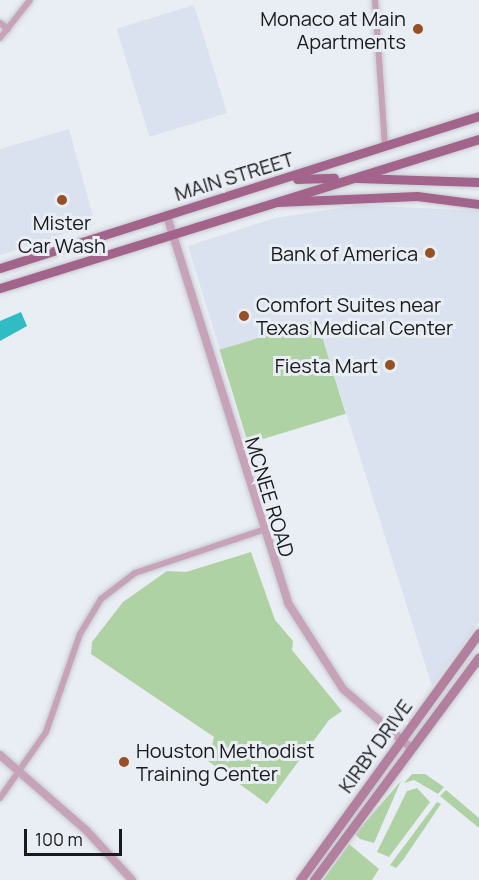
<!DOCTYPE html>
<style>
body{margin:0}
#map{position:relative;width:479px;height:880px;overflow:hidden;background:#e9edf4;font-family:Manrope,sans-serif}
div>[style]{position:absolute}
.built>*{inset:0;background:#dae1ef;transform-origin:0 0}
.green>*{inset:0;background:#aed2a3;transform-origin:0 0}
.water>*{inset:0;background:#2fbcc3}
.roads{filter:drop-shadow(0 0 2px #c8cbd1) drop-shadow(0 0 2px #c8cbd1)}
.minor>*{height:6px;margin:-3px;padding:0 3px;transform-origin:3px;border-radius:3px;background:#c7a3b9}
.tertiary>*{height:8px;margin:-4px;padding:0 4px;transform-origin:4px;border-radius:4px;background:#c7a3b9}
.secondary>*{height:9px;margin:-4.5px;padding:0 4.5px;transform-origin:4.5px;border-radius:4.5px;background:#b27f9f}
.primary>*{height:9px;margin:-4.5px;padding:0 4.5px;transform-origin:4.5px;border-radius:4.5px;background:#a3648c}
.dots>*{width:16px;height:16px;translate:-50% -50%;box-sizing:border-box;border:3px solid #e9edf4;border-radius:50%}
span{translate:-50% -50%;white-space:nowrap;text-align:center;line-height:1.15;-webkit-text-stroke:6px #e9edf4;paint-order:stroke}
.poi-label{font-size:20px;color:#191a1c}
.right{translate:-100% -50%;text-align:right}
.left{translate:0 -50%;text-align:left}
.street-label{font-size:20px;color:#191a1c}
.scale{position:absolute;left:24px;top:829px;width:98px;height:27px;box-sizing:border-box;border:3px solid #191a1c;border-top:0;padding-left:8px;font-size:18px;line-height:21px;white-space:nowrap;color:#191a1c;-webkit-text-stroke:4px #e9edf4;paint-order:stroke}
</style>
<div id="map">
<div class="built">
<div style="left:194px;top:5px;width:113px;height:81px;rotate:73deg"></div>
<div style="clip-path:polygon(69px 129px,95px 224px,0 255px,0 149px)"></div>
<div style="clip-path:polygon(360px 205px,479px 211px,479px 622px,432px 686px,317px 320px,220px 350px,188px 246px,275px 218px)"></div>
</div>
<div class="green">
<div style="left:317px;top:320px;width:98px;height:102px;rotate:73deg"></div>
<div style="clip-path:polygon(251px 552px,275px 620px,293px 641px,292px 650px,342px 711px,329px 720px,267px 804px,208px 761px,214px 737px,91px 654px,92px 642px,123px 602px,167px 571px,186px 572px)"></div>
<div style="clip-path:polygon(412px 774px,425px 774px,444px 787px,438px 794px,414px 780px,404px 783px)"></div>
<div style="clip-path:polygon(401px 781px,374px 843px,360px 839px,355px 834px)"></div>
<div style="clip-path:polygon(417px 788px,430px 802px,389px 857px,377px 852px,407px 791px)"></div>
<div style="clip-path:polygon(446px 790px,479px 818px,479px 828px,440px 796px)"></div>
<div style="clip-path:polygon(437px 802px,441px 804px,403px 860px,396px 868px,390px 865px)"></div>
<div style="clip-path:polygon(349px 844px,379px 869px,372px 880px,323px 880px)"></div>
</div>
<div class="water">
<div style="clip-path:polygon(21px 312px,27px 326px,0 341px,0 321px)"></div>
</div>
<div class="roads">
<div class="minor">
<div style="left:375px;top:0;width:147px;rotate:86.1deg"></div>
<div style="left:0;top:23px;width:10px;rotate:37deg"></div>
<div style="left:0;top:38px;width:48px;rotate:-51.7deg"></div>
<div style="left:0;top:798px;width:80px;rotate:-55.1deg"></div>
<div style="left:46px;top:732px;width:104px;rotate:-70.9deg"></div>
<div style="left:80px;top:634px;width:41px;rotate:-59deg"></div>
<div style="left:101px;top:599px;width:43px;rotate:-37.4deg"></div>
<div style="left:135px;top:573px;width:135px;rotate:-18.6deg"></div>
</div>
<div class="tertiary">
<div style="left:167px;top:216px;width:405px;rotate:72.6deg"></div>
<div style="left:288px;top:603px;width:102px;rotate:57.4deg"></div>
<div style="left:343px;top:689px;width:89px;rotate:40.9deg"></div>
<div style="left:0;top:755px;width:114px;rotate:41.1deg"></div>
<div style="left:86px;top:830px;width:68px;rotate:47.4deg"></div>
</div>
<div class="secondary">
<div style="left:300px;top:880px;width:305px;rotate:-54.1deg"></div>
<div style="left:314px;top:880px;width:277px;rotate:-53.5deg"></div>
</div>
<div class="primary">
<div style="left:357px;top:178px;width:122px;rotate:1.9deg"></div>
<div style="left:297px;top:179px;width:37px;rotate:-2deg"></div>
<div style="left:277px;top:202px;width:140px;rotate:-2.5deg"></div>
<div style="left:417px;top:196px;width:63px;rotate:7.4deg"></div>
<div style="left:0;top:268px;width:503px;rotate:-17.61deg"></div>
<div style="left:0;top:288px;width:502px;rotate:-17.28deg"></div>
</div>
</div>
<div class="dots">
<div style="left:418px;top:29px;background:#955025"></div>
<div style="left:62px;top:200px;background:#955025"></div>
<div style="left:430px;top:253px;background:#955025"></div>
<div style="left:244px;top:316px;background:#955025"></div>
<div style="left:390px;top:365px;background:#955025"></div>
<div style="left:124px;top:762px;background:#955025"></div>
</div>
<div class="poi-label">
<span class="right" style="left:406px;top:30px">Monaco at Main<br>Apartments</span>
<span style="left:62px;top:234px">Mister<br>Car Wash</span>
<span class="right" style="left:418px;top:253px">Bank of America</span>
<span class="left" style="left:256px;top:316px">Comfort Suites near<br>Texas Medical Center</span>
<span class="right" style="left:378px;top:365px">Fiesta Mart</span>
<span class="left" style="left:136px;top:762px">Houston Methodist<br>Training Center</span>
</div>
<div class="street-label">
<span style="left:234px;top:176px;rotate:-17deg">MAIN STREET</span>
<span style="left:270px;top:497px;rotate:73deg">MCNEE ROAD</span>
<span style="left:375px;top:746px;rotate:-54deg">KIRBY DRIVE</span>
</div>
<div class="scale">100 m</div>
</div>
